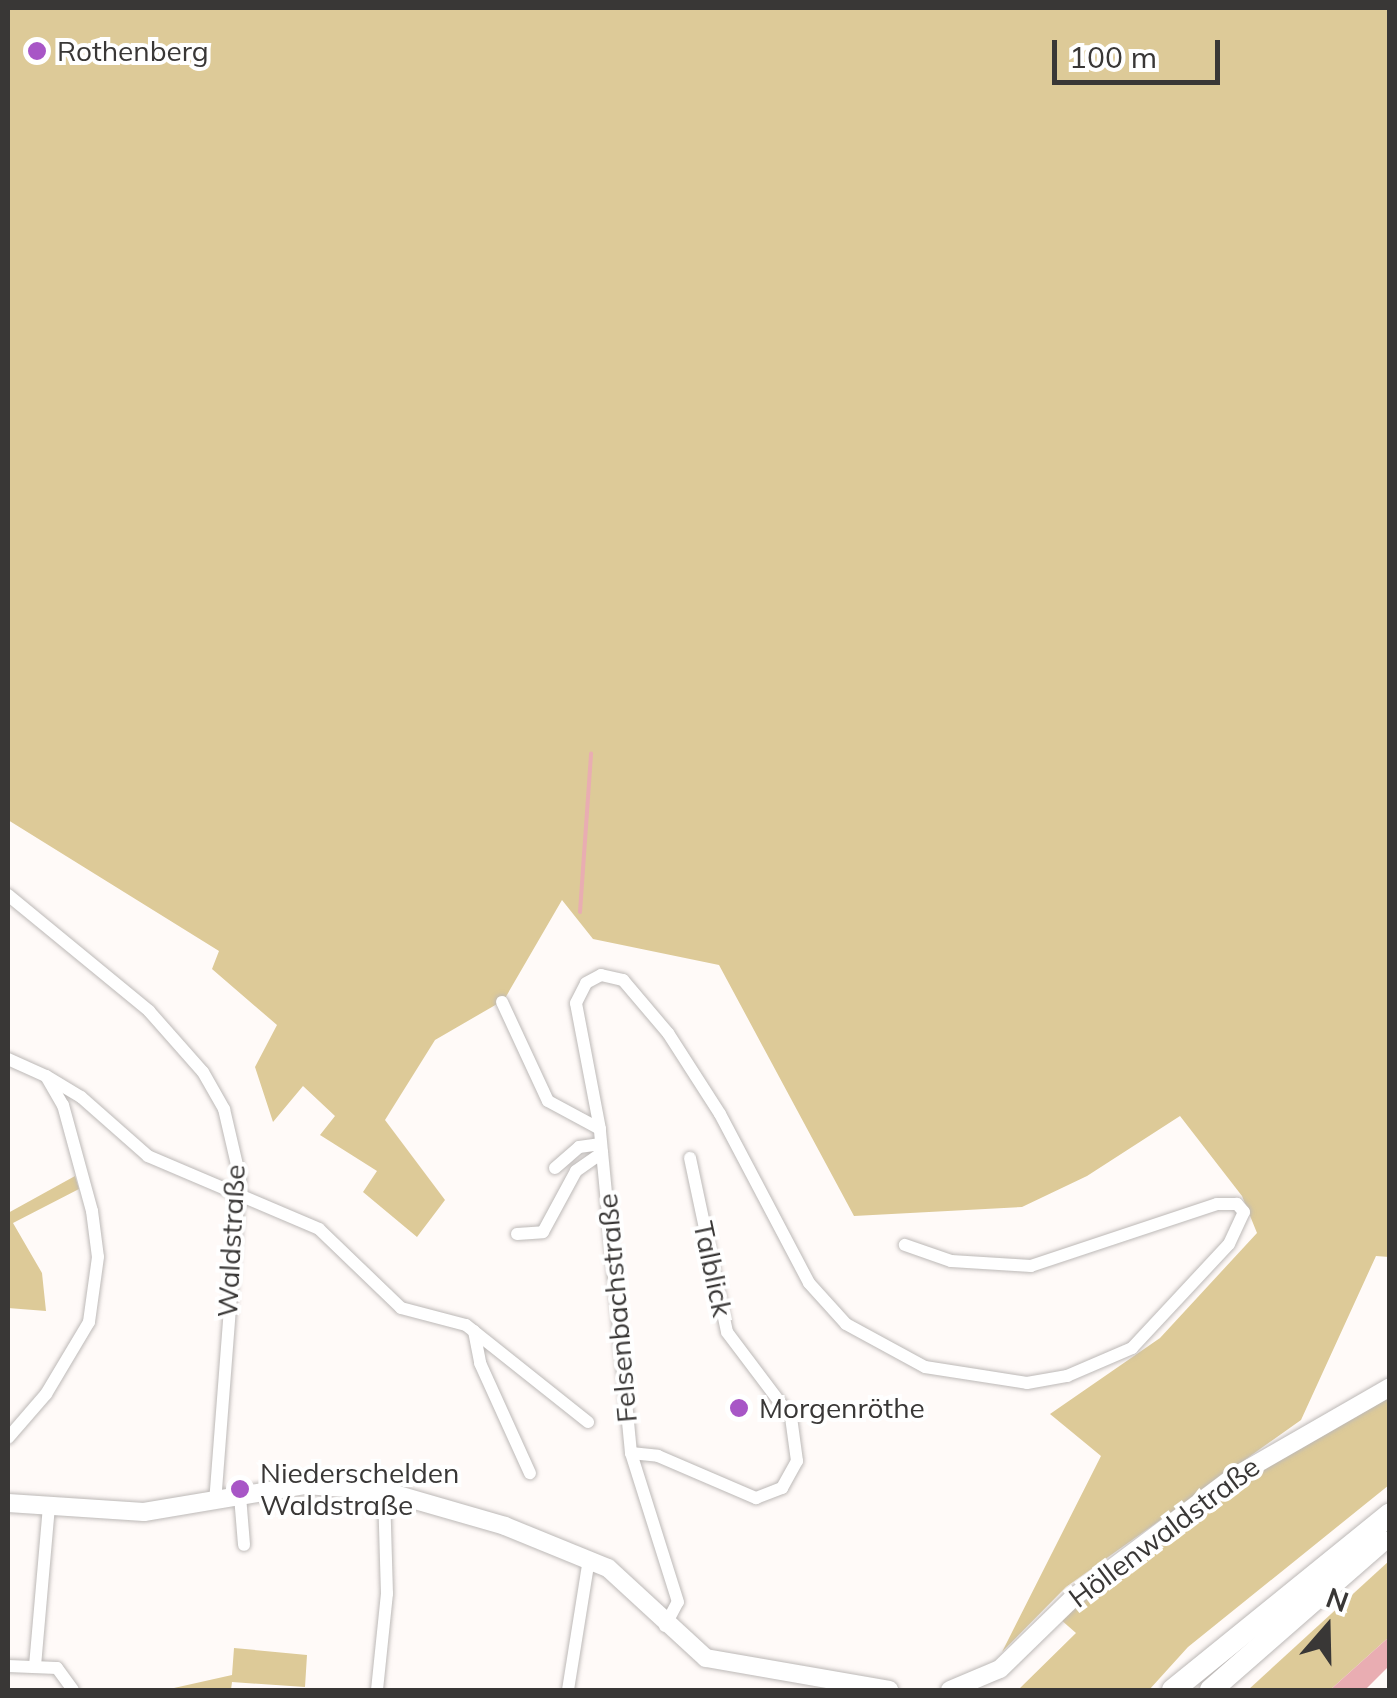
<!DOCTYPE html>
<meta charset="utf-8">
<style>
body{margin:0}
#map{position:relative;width:1397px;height:1698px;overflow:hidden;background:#fffaf8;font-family:Mulish,sans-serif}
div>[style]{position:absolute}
.green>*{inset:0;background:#ddca98}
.water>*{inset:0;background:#e9adb2}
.stream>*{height:4px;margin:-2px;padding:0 2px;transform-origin:2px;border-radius:2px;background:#e9adb2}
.roads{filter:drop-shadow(0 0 2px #bdb9b7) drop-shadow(0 0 2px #bdb9b7)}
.street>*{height:12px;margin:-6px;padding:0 6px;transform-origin:6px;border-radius:6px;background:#fff}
.secondary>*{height:18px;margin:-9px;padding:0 9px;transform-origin:9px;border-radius:9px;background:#fff}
.highway>*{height:22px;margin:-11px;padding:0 11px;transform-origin:11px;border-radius:11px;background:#fff}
.dots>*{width:28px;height:28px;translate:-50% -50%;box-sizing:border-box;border:5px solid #fff;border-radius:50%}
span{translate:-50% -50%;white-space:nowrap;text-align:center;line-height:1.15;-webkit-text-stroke:8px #fff;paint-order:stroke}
.poi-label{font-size:28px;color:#393736}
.left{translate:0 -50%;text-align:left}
.street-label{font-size:28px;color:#393736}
.frame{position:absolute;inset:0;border:10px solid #393736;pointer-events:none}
.north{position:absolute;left:1277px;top:1578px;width:100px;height:100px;-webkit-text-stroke:8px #fff;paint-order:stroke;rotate:20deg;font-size:28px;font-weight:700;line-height:40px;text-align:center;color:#393736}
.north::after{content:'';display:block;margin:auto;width:35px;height:45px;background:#393736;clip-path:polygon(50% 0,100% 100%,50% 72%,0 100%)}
.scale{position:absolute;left:1052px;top:40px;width:168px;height:45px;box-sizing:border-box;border:5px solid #393736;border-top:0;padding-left:12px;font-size:30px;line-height:35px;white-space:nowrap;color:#393736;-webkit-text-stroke:8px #fff;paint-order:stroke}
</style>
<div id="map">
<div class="green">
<div style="clip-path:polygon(8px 8px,1389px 8px,1389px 1257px,1376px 1256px,1301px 1420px,1066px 1587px,1002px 1652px,1101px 1456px,1050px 1414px,1160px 1338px,1257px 1233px,1242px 1196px,1180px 1116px,1087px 1176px,1022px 1207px,854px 1216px,719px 965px,593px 939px,562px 900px,504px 1000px,435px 1040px,385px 1120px,445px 1200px,417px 1237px,363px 1192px,377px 1171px,320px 1135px,335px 1116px,303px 1086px,273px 1122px,255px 1067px,277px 1025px,212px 969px,219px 951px,8px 820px)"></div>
<div style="clip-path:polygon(75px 1176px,79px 1189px,13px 1223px,42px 1273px,46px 1311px,8px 1308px,8px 1213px)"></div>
<div style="clip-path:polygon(1389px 1398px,1389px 1485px,1188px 1647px,1149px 1690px,1018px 1690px,1076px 1633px,1060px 1619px,1249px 1476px)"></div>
<div style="clip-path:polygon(1389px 1561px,1389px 1637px,1330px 1690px,1248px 1690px)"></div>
<div style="clip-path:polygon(234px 1648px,307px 1655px,305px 1687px,232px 1682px,231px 1690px,165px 1690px,232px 1675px)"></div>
</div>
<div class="water">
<div style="clip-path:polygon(1389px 1637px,1389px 1666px,1365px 1690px,1330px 1690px)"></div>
</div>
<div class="stream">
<div style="left:580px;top:912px;width:159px;rotate:-86deg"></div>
</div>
<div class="roads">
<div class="street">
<div style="left:8px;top:895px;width:183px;rotate:39.4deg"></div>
<div style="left:149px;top:1011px;width:81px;rotate:48.5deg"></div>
<div style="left:203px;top:1072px;width:43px;rotate:60.4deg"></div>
<div style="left:224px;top:1109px;width:71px;rotate:76.9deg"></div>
<div style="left:240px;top:1178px;width:324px;rotate:94.4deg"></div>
<div style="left:502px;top:1002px;width:109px;rotate:65.1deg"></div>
<div style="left:548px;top:1101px;width:59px;rotate:28.3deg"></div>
<div style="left:8px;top:1059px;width:42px;rotate:24.1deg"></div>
<div style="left:46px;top:1076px;width:34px;rotate:60deg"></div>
<div style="left:63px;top:1105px;width:110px;rotate:74.7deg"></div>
<div style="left:92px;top:1211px;width:46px;rotate:82.6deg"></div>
<div style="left:98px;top:1257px;width:66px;rotate:97.9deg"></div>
<div style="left:89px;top:1322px;width:84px;rotate:120.8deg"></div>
<div style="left:46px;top:1394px;width:58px;rotate:130.8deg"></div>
<div style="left:46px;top:1076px;width:41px;rotate:31deg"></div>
<div style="left:81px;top:1097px;width:89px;rotate:41.4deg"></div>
<div style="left:148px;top:1156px;width:186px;rotate:23.1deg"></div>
<div style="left:319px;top:1229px;width:114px;rotate:43.9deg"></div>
<div style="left:401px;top:1308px;width:67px;rotate:14.7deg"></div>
<div style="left:466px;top:1325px;width:156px;rotate:38.5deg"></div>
<div style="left:555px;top:1168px;width:32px;rotate:-41deg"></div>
<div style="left:579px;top:1147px;width:22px;rotate:-8deg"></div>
<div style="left:517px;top:1234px;width:26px;rotate:-4deg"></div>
<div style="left:543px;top:1232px;width:69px;rotate:-61.6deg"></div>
<div style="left:576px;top:1171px;width:32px;rotate:-35deg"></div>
<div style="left:474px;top:1331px;width:33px;rotate:79deg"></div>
<div style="left:480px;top:1363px;width:121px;rotate:65.6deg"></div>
<div style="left:631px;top:1453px;width:27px;rotate:6deg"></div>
<div style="left:658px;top:1456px;width:107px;rotate:23.2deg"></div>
<div style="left:756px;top:1498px;width:28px;rotate:-21deg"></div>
<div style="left:782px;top:1488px;width:31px;rotate:-61deg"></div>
<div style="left:797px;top:1461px;width:44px;rotate:-97.8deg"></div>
<div style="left:791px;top:1417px;width:106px;rotate:-127deg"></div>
<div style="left:727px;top:1332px;width:178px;rotate:-102deg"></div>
<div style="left:240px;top:1496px;width:49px;rotate:85.3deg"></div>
<div style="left:665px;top:1626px;width:27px;rotate:-62deg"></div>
<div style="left:678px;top:1602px;width:156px;rotate:-107.5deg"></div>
<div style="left:631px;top:1453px;width:325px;rotate:-95.5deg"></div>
<div style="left:600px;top:1129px;width:128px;rotate:-100.8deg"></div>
<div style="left:576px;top:1003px;width:22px;rotate:-63deg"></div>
<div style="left:586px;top:983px;width:17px;rotate:-28deg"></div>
<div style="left:601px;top:975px;width:23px;rotate:13deg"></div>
<div style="left:623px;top:980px;width:70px;rotate:49.7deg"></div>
<div style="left:668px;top:1033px;width:96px;rotate:57.3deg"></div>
<div style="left:720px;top:1114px;width:191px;rotate:62.2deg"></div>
<div style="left:809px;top:1283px;width:55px;rotate:47.9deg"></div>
<div style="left:846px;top:1324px;width:90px;rotate:28.6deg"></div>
<div style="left:925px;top:1367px;width:103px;rotate:8.9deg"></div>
<div style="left:1027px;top:1383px;width:41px;rotate:-9.9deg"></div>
<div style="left:1067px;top:1376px;width:71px;rotate:-23.3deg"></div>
<div style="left:1132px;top:1348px;width:142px;rotate:-47deg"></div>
<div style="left:1229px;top:1244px;width:35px;rotate:-65deg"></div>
<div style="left:1244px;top:1212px;width:11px;rotate:-131deg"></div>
<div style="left:1237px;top:1204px;width:20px;rotate:180deg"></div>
<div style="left:1217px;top:1204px;width:196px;rotate:161.6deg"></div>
<div style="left:1031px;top:1266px;width:80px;rotate:-176.4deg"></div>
<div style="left:951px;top:1261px;width:49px;rotate:-160.8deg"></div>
<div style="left:8px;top:1666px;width:49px;rotate:2.3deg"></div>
<div style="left:57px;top:1668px;width:27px;rotate:54deg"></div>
<div style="left:35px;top:1666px;width:162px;rotate:-85deg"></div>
<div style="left:377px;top:1690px;width:97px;rotate:-84.1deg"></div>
<div style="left:387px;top:1594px;width:103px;rotate:-91.7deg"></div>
<div style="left:568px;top:1690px;width:133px;rotate:-80.9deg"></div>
</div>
<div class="secondary">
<div style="left:8px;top:1503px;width:136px;rotate:3.8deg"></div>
<div style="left:144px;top:1512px;width:164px;rotate:-9.5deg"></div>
<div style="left:306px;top:1485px;width:78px;rotate:4.4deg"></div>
<div style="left:384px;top:1491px;width:126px;rotate:16.1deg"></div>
<div style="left:505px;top:1526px;width:111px;rotate:22.2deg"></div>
<div style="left:608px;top:1568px;width:133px;rotate:42.6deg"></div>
<div style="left:706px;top:1658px;width:186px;rotate:9.9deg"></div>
<div style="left:950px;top:1690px;width:54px;rotate:-22.8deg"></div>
<div style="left:1000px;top:1669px;width:103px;rotate:-44.2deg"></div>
<div style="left:1074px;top:1597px;width:198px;rotate:-37deg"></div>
<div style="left:1232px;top:1478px;width:182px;rotate:-29.9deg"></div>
</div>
<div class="highway">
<div style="left:1173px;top:1690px;width:279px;rotate:-39deg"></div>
<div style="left:1211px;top:1690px;width:226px;rotate:-41.2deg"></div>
</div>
</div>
<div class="dots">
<div style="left:37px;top:51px;background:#a856c6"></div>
<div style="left:739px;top:1408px;background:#a856c6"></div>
<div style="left:240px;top:1489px;background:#a856c6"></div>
</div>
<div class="poi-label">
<span class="left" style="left:57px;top:51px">Rothenberg</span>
<span class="left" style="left:759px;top:1408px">Morgenröthe</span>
<span class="left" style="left:260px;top:1489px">Niederschelden<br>Waldstraße</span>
</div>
<div class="street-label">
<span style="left:231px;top:1241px;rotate:-87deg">Waldstraße</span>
<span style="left:713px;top:1269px;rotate:78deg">Talblick</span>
<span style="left:617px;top:1308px;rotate:-95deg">Felsenbachstraße</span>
<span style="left:1164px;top:1532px;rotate:-37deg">Höllenwaldstraße</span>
</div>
<div class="frame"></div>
<div class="north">N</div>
<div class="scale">100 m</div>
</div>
